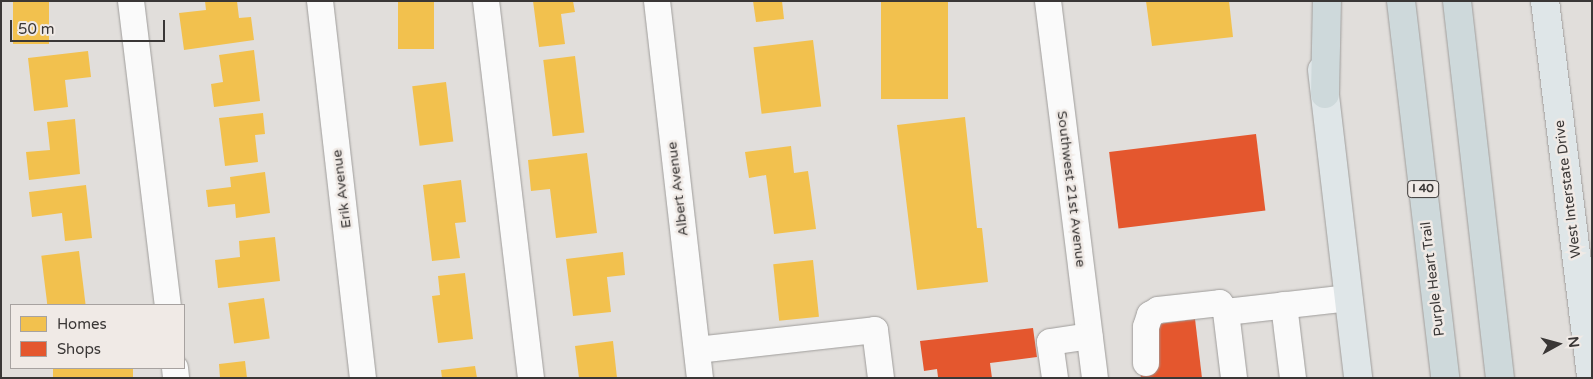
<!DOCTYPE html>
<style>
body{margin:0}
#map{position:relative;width:1593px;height:379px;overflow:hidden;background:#e1dedb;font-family:"Varela Round",sans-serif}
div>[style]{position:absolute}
.homes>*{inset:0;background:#f2c14e;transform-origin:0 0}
.shops>*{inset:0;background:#e4572e;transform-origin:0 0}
.roads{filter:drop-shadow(0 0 1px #9f9d9b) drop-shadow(0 0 1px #9f9d9b)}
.minor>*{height:26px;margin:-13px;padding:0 13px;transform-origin:13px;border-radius:13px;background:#fafafa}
.major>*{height:28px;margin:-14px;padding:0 14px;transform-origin:14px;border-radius:14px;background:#dfe6e8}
.highway>*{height:28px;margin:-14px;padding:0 14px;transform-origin:14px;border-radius:14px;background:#ced9db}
span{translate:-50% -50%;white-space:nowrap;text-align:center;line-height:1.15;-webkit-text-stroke:5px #f0eae6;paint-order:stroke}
.shield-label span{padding:1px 4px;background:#f0eae6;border:1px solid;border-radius:4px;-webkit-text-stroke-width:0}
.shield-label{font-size:12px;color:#3a3736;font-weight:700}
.street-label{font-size:14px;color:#3a3736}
.frame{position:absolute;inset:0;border:2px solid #3a3736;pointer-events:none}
.legend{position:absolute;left:10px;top:304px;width:175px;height:65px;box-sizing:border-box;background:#f0eae6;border:1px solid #a7a2a0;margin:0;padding:6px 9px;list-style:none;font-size:15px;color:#3a3736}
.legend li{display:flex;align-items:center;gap:10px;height:25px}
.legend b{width:25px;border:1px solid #a7a2a0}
.north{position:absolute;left:1533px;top:319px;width:50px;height:50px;-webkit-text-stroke:4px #f0eae6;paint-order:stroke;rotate:83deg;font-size:14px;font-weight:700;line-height:20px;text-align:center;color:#3a3736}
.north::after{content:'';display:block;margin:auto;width:18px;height:22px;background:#3a3736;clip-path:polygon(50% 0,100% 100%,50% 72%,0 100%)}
.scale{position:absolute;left:10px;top:20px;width:155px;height:22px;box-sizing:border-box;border:2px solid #3a3736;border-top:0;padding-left:6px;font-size:15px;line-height:18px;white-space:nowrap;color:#3a3736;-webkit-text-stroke:4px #f0eae6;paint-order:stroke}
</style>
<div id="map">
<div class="homes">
<div style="left:13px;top:1px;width:36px;height:43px"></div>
<div style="clip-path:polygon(205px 1px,237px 1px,239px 18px,251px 17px,254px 40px,184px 50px,179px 13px,206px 10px)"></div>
<div style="left:398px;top:1px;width:36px;height:48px"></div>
<div style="clip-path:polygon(533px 1px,573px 1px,575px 12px,561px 14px,565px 44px,539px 47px)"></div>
<div style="clip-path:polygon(753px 1px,782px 1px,784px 19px,756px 22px)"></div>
<div style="left:881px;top:1px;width:67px;height:98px"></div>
<div style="clip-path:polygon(1146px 1px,1229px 1px,1233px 37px,1152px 46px)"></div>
<div style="left:813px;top:40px;width:67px;height:60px;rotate:83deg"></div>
<div style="clip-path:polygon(254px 50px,260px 101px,214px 107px,211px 84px,223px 82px,219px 55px)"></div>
<div style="clip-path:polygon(88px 51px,91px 77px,65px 80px,68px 107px,34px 111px,28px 58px)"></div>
<div style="left:575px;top:56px;width:77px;height:32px;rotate:83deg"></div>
<div style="left:446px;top:82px;width:60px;height:34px;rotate:83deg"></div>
<div style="clip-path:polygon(263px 113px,265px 134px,255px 135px,258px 162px,225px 166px,219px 118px)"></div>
<div style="clip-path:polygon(965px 117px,977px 228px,982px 228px,988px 282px,917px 290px,897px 125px)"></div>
<div style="clip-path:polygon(75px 119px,80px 174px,29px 180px,26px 152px,50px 150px,47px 122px)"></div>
<div style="clip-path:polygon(791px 146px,794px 173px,808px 171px,816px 229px,774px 234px,766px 175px,749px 178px,745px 152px)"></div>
<div style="clip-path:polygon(587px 153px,597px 233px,556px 238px,550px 189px,531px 191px,528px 160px)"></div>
<div style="clip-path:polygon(265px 172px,270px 213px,236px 218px,235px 204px,208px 207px,206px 190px,231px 187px,230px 177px)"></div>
<div style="clip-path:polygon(461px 180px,466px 222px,455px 223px,460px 258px,432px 261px,423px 185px)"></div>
<div style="clip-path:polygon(86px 185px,92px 238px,65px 241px,62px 213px,32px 217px,29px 192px)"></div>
<div style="clip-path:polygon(275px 237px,280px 281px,218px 288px,215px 260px,240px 257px,239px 241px)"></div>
<div style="left:79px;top:251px;width:54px;height:38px;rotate:83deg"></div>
<div style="clip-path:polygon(623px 252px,625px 275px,607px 277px,611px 312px,573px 316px,566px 259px)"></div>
<div style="left:813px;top:260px;width:57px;height:40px;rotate:84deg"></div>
<div style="clip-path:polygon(465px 273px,473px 339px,438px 343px,432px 296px,440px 295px,438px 276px)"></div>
<div style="left:264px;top:298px;width:41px;height:36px;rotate:82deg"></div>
<div style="clip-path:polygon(613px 341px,617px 378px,579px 378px,575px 346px)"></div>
<div style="clip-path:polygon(245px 361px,247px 378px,220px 378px,219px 364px)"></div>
<div style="clip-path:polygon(475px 366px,477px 378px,442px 378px,441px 370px)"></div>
<div style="left:53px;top:368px;width:80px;height:10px"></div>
</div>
<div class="shops">
<div style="left:1256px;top:134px;width:77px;height:148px;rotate:83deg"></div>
<div style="clip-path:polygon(1195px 319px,1202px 378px,1141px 378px,1139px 363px,1151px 325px)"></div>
<div style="clip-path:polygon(1033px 328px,1037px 357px,990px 363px,992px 378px,938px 377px,937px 369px,924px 371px,920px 341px)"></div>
</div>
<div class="roads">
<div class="minor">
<div style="left:131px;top:1px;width:306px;rotate:83.1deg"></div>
<div style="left:320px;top:1px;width:379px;rotate:83.5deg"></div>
<div style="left:486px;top:1px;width:380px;rotate:83.2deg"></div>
<div style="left:657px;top:1px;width:379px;rotate:83.5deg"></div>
<div style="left:1048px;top:1px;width:380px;rotate:82.9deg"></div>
<div style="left:1284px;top:305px;width:74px;rotate:83deg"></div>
<div style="left:697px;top:350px;width:179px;rotate:-6.4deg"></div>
<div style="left:875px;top:330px;width:48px;rotate:82.9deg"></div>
<div style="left:1146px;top:363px;width:36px;rotate:-90deg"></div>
<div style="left:1146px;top:327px;width:13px;rotate:-72deg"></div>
<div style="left:1150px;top:315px;width:9px;rotate:-32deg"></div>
<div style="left:1158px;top:310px;width:62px;rotate:-6.4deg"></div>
<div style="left:1220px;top:303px;width:11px;rotate:56deg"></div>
<div style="left:175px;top:368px;width:10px;rotate:84deg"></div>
<div style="left:1055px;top:378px;width:36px;rotate:-98deg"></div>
<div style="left:1050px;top:342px;width:40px;rotate:-8.5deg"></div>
<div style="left:1234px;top:378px;width:66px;rotate:-96.9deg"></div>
<div style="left:1226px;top:312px;width:124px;rotate:-6.5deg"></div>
</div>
<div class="major">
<div style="left:1545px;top:1px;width:380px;rotate:83deg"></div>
<div style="left:1322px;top:70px;width:310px;rotate:83.3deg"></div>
</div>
<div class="highway">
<div style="left:1401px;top:1px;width:380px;rotate:83.3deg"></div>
<div style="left:1457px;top:1px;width:379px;rotate:83.5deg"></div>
<div style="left:1325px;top:94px;width:93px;rotate:-88.8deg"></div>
</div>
</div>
<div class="shield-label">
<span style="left:1423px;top:189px">I 40</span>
</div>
<div class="street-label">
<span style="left:342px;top:189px;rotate:-97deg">Erik Avenue</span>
<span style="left:678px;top:189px;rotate:-97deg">Albert Avenue</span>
<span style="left:1071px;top:189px;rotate:83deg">Southwest 21st Avenue</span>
<span style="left:1568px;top:189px;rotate:-97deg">West Interstate Drive</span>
<span style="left:1433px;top:279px;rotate:-97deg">Purple Heart Trail</span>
</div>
<div class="frame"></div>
<ul class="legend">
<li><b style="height:14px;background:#f2c14e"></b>Homes</li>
<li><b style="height:14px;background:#e4572e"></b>Shops</li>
</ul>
<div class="north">N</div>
<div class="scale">50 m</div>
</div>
